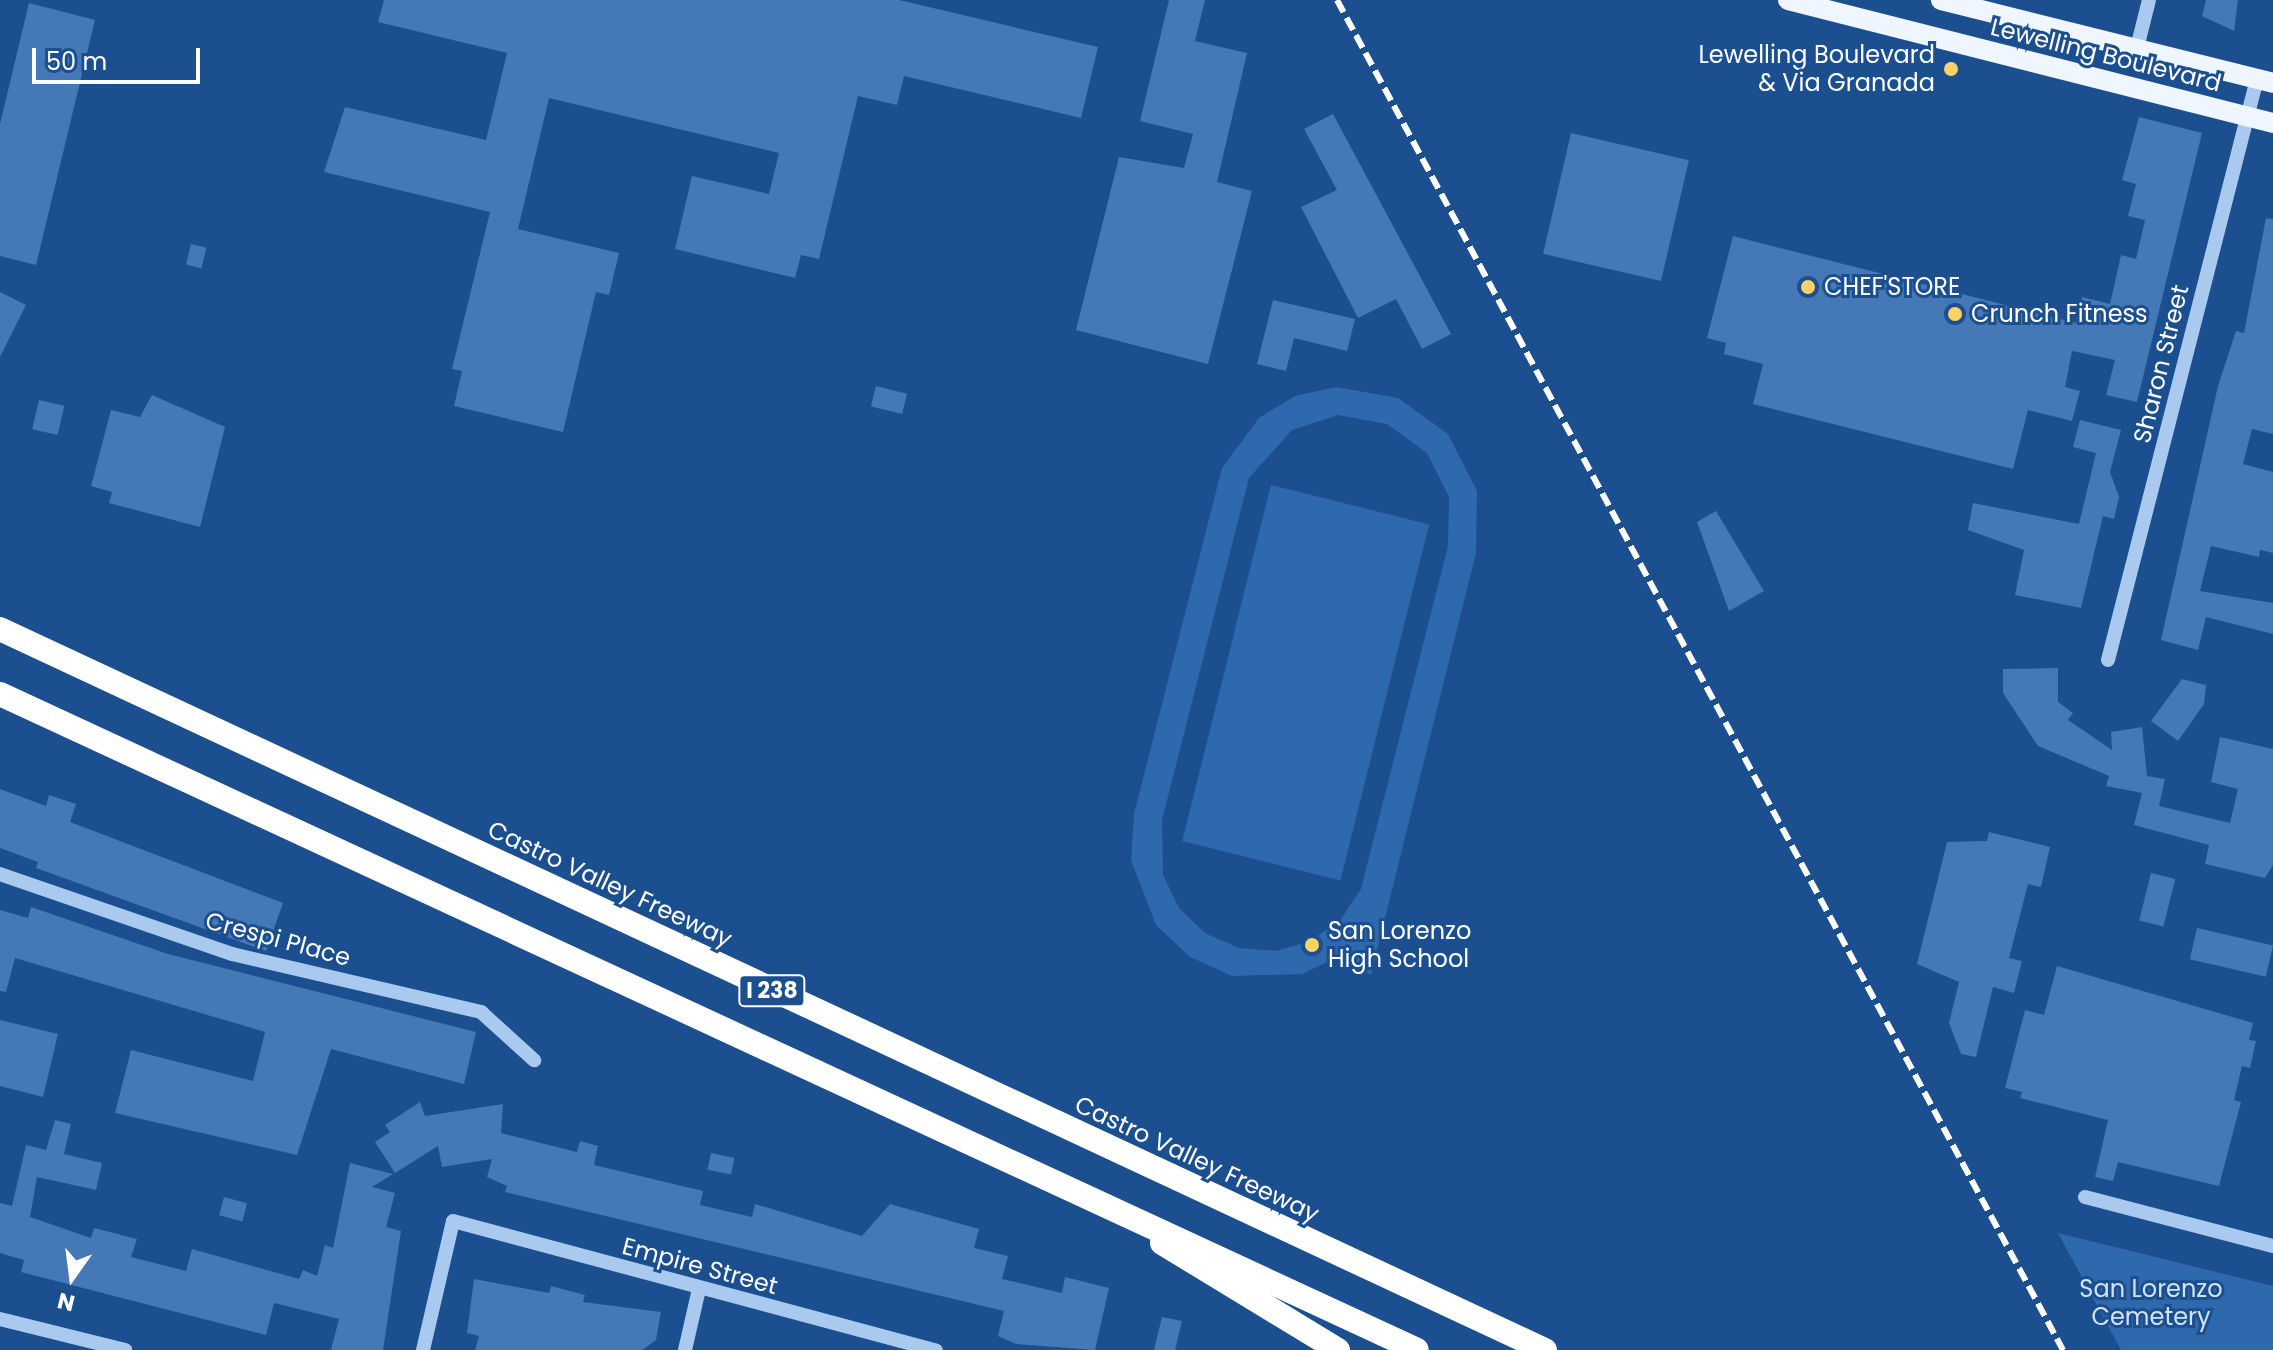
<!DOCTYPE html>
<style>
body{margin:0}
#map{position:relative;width:2273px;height:1350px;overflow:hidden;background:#1b4f8f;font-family:Poppins,sans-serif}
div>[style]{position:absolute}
.green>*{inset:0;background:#2e69ad;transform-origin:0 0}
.building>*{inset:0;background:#4478b7;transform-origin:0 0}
.minor>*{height:14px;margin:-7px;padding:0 7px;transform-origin:7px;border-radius:7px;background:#a9c9ee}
.major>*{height:20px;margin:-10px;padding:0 10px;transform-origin:10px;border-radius:10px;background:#f0f6ff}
.highway>*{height:24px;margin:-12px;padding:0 12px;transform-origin:12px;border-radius:12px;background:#fff}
.rail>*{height:6px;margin-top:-3px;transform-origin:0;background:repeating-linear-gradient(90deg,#fff 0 14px,transparent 0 20px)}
.dots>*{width:22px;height:22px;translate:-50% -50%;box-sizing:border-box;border:4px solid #1b4f8f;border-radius:50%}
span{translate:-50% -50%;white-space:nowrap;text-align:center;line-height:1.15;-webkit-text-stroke:6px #1b4f8f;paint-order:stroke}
.shield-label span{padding:2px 6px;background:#1b4f8f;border:2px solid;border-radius:6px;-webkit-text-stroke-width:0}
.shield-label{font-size:22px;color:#fff;font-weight:700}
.poi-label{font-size:24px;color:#fff}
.right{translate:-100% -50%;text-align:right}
.left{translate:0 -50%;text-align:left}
.street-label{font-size:24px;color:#fff}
.park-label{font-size:24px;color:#cfe3fa}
.north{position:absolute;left:32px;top:1238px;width:80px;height:80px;-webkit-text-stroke:6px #1b4f8f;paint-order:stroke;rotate:194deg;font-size:22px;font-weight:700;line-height:32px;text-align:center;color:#fff}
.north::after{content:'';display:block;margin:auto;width:28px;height:36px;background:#fff;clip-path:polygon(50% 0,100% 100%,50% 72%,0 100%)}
.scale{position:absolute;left:32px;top:48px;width:168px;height:36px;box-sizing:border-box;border:4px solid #fff;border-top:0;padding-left:10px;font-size:24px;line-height:28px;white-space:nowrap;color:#fff;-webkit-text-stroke:6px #1b4f8f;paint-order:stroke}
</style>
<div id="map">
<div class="green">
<div style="clip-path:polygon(evenodd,1336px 387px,1398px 398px,1448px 434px,1477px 491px,1476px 553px,1371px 974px,1343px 968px,1346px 953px,1302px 974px,1232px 976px,1190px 957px,1156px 925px,1131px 860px,1134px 814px,1222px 468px,1259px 418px,1295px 396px,1336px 387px,1338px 415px,1387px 424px,1427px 453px,1449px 497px,1448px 546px,1361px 889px,1341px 919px,1311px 941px,1276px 951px,1239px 948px,1205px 933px,1179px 908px,1163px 875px,1162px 820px,1249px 478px,1292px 430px,1338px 415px)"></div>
<div style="left:1271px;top:485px;width:163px;height:367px;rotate:14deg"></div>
<div style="clip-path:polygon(2058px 1233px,2273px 1286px,2273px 1350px,2121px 1350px)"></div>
</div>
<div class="building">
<div style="clip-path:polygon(384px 0,899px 0,1098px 47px,1081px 118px,904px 76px,897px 105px,858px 96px,819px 259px,801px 255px,795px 278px,675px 249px,692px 176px,769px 194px,779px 153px,549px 98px,518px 229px,619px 253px,609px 295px,596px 292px,563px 432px,454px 406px,462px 371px,452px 369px,490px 212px,324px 172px,345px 107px,486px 140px,507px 53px,378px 22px)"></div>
<div style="clip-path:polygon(1169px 0,1205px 0,1195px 41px,1247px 53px,1217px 182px,1252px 191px,1208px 364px,1076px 330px,1119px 157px,1184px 168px,1193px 134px,1140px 121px)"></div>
<div style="clip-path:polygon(2206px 0,2238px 0,2234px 31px,2202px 16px)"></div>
<div style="clip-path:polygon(29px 3px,95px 20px,36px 265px,0 256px,0 124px)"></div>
<div style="clip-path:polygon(1333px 114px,1451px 334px,1422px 349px,1396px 299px,1358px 318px,1301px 207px,1337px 190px,1304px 129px)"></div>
<div style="clip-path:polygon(2139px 117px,2202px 133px,2137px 402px,2106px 395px,2115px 360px,2072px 351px,2065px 387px,2080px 391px,2072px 421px,2028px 410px,2013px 469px,1753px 404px,1763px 364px,1724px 354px,1726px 343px,1707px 338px,1733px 236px,2076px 323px,2082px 297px,2110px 304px,2121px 255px,2136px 259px,2145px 220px,2128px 216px,2136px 184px,2122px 180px)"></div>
<div style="left:1571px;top:133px;width:121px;height:124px;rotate:13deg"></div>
<div style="clip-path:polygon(2266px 218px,2273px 219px,2273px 434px,2252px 429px,2243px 464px,2273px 472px,2273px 553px,2260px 550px,2259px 557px,2211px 546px,2200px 591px,2273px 603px,2273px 634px,2206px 617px,2198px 650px,2161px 640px,2218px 386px,2236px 331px,2244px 333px)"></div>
<div style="left:191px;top:244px;width:16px;height:21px;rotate:14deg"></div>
<div style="clip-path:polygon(0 292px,26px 305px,0 357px)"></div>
<div style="clip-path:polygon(1273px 300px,1355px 319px,1347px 351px,1294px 338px,1286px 371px,1257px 364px)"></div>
<div style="left:876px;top:386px;width:32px;height:21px;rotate:14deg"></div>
<div style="clip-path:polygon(152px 395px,225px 427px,200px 527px,109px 503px,112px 492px,91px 486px,111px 410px,140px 417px)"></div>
<div style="left:39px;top:400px;width:26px;height:30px;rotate:13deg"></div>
<div style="clip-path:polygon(2080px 420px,2121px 430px,2110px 472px,2119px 497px,2114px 519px,2103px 516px,2081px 608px,2015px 595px,2024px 550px,1968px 530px,1973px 503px,2079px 524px,2096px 453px,2073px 447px)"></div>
<div style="clip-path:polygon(1716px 511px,1764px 591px,1729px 611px,1697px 522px)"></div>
<div style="clip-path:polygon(2058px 668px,2058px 702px,2073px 713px,2068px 720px,2112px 750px,2111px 732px,2142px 727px,2147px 776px,2165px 779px,2159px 806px,2230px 823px,2238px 789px,2211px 782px,2220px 737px,2273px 749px,2273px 865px,2265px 878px,2205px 864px,2209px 845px,2134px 825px,2142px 793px,2106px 786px,2109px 776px,2038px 746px,2003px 693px,2003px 669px)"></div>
<div style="clip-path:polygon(2182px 679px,2206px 685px,2204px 704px,2178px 741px,2151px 721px)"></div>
<div style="clip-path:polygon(0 789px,46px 806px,49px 795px,76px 804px,70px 822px,283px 903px,266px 951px,36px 868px,38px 862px,0 848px)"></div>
<div style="clip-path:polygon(1989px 832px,2050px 847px,2041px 887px,2028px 884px,2009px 958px,2022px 961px,2014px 993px,1993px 987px,1976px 1057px,1961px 1054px,1949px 1023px,1959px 982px,1917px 964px,1947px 842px,1987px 841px)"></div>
<div style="left:2151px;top:873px;width:25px;height:49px;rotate:14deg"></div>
<div style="clip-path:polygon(31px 907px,168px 954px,476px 1032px,464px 1084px,331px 1049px,297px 1155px,115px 1113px,131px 1050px,253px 1081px,265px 1032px,15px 958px,6px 992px,0 991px,0 910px,28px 918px)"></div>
<div style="left:2197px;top:928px;width:78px;height:32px;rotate:13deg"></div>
<div style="clip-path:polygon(2057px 966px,2253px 1023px,2249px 1040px,2256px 1041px,2250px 1068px,2242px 1066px,2234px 1100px,2241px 1102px,2219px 1186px,2118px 1162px,2113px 1181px,2095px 1177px,2108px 1120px,2020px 1098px,2022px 1092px,2005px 1088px,2025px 1010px,2044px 1015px)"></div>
<div style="clip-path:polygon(0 1020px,58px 1034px,43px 1097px,0 1086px)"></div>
<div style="clip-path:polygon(420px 1102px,425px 1116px,503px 1104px,501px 1133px,577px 1152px,580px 1141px,598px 1146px,594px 1165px,703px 1191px,700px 1205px,752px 1217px,755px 1204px,862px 1236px,890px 1204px,979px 1229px,974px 1248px,1008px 1256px,1002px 1279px,1062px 1293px,1065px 1277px,1109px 1288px,1095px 1350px,1016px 1344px,998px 1336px,1004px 1311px,505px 1192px,507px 1186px,487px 1177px,492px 1159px,442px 1167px,438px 1146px,395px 1173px,375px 1142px,390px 1132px,385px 1125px)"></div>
<div style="clip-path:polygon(55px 1120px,71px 1124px,64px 1154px,102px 1163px,96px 1190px,37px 1177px,30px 1217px,91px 1238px,94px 1228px,137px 1239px,131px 1257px,186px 1271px,192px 1249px,299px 1279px,303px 1270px,317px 1276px,325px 1245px,333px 1248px,350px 1163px,393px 1174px,372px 1187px,395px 1193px,386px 1227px,401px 1231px,383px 1350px,331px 1350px,339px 1319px,274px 1303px,266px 1335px,21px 1272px,24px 1260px,0 1253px,0 1203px,12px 1206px,26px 1145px,46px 1150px)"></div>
<div style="left:711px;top:1153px;width:24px;height:17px;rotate:12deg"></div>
<div style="left:224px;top:1197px;width:24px;height:19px;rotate:15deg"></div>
<div style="clip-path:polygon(474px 1279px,549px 1293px,551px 1286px,585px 1295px,583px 1302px,661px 1312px,656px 1340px,642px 1350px,475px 1350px,479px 1336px,467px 1333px)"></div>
<div style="clip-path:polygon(1162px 1317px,1182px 1321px,1175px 1350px,1154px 1350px)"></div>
</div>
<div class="minor">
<div style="left:2137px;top:48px;width:49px;rotate:-76deg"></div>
<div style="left:2108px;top:660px;width:600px;rotate:-75.62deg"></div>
<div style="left:0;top:874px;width:245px;rotate:19deg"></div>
<div style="left:232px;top:954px;width:256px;rotate:13.1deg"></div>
<div style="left:481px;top:1012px;width:72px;rotate:42.2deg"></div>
<div style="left:2085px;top:1197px;width:194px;rotate:14.6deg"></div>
<div style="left:0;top:1319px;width:129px;rotate:13.9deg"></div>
<div style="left:423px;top:1350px;width:132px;rotate:-76.9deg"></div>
<div style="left:453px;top:1221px;width:500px;rotate:15deg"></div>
<div style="left:685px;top:1350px;width:63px;rotate:-77.1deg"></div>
</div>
<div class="major">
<div style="left:1788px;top:0;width:500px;rotate:14.23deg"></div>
<div style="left:1941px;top:0;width:342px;rotate:14deg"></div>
</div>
<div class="highway">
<div style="left:0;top:629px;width:1705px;rotate:25.02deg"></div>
<div style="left:0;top:694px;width:1561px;rotate:24.84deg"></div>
<div style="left:1162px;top:1243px;width:206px;rotate:31.3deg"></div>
</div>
<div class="rail">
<div style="left:1337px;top:0;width:1533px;rotate:61.73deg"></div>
</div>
<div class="dots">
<div style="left:1951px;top:69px;background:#ffd166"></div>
<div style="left:1808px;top:287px;background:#ffd166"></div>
<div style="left:1955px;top:314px;background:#ffd166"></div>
<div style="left:1312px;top:945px;background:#ffd166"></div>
</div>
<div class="shield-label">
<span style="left:772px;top:991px">I 238</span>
</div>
<div class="poi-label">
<span class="right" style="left:1935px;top:69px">Lewelling Boulevard<br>&amp; Via Granada</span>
<span class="left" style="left:1824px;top:287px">CHEF'STORE</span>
<span class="left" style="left:1971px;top:314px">Crunch Fitness</span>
<span class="left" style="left:1328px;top:945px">San Lorenzo<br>High School</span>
</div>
<div class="street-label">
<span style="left:2106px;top:55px;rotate:14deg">Lewelling Boulevard</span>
<span style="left:2161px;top:364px;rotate:-76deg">Sharon Street</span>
<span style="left:610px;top:884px;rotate:25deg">Castro Valley Freeway</span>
<span style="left:278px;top:939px;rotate:15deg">Crespi Place</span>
<span style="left:1197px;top:1159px;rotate:25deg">Castro Valley Freeway</span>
<span style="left:700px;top:1266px;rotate:15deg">Empire Street</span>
</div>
<div class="park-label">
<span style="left:2151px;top:1303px">San Lorenzo<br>Cemetery</span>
</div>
<div class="north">N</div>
<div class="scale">50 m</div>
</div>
